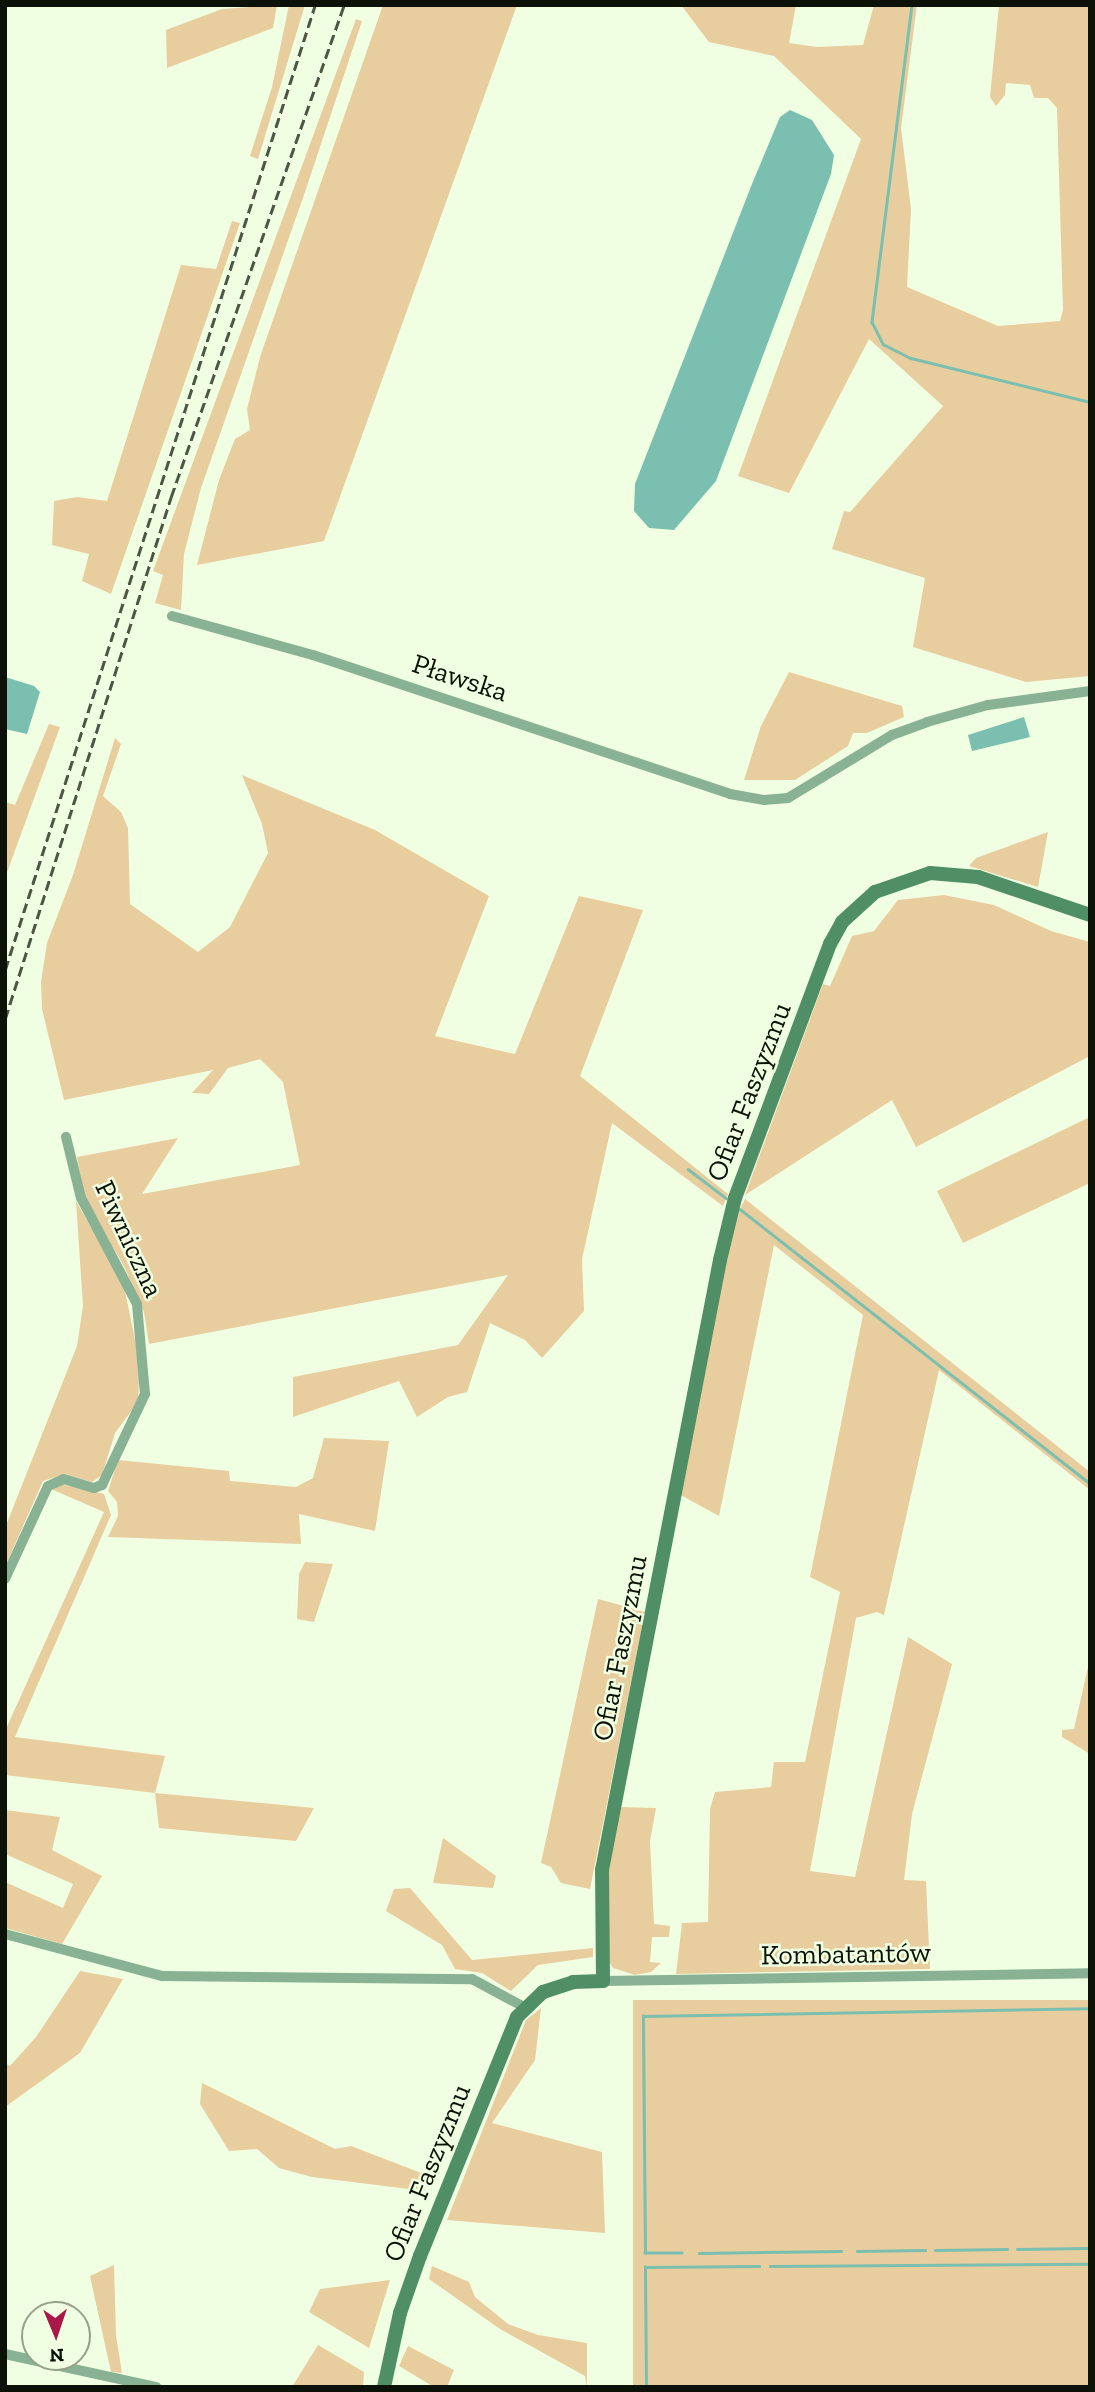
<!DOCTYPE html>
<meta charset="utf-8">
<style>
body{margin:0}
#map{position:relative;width:1095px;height:2392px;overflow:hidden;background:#f0ffe2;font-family:"Zilla Slab",serif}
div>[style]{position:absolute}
.green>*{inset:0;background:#e8cd9e;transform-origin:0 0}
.water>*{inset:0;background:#7abfb0}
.stream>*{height:2.5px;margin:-1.25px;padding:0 1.25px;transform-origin:1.25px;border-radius:1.25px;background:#7abfb0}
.street>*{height:10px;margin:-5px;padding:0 5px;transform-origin:5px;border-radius:5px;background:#89b295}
.secondary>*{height:14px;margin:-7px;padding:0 7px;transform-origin:7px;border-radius:7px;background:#508f66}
.rail>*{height:2.5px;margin-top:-1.25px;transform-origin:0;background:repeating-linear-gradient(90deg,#4d5545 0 10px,transparent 0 15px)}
span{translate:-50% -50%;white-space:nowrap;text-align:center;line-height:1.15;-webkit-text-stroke:5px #f0ffe2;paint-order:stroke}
.street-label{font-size:28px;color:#0d1208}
.frame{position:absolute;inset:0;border:7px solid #0d1208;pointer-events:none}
.north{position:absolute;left:21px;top:2301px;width:70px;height:70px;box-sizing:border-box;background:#f0ffe2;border:2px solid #95a08b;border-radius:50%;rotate:178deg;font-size:19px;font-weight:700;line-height:28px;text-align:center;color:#0d1208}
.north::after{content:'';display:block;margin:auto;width:24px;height:32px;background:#aa1749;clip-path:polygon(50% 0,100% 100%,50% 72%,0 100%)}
</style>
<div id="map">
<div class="green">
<div style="clip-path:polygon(277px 5px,273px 28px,167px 68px,166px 30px,222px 9px)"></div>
<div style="clip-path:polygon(289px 5px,305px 5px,258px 159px,250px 156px,272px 87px)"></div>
<div style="clip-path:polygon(383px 5px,517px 5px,324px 541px,197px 565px,219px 480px,235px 439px,250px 430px,247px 409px,260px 357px)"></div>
<div style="clip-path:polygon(681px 5px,796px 5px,789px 43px,817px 47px,863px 45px,874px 5px,917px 5px,901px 128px,911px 209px,907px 287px,998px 326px,1060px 321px,1063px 310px,1057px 108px,1048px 98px,1034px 98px,1030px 85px,1006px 83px,1005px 95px,996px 106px,990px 97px,999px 5px,1090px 5px,1090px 676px,1026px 682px,913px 647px,925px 578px,832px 549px,844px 511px,850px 512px,943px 406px,869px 339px,789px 493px,738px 476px,861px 139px,774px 56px,709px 42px)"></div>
<div style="clip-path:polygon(356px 19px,362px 21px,305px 192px,201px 488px,184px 554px,181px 610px,155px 603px,163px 575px,153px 571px)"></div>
<div style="clip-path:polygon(232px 221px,240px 223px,111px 594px,82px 581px,89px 554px,52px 545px,54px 501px,77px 497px,107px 501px,181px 265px,216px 269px)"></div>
<div style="clip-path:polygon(789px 672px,902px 706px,904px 717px,867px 733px,853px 733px,848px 746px,795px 780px,744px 780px,761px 726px)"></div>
<div style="clip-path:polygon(49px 724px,60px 727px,5px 878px,5px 802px,15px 805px)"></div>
<div style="clip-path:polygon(115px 738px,121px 744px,103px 796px,121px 812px,128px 828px,130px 904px,198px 952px,230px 927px,268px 853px,262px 824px,242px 775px,375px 830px,489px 896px,435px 1036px,515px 1054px,579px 896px,643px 910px,580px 1076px,728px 1194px,723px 1206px,612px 1123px,582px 1259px,584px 1311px,542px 1358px,525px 1340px,490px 1323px,467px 1392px,448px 1397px,417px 1417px,399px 1381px,293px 1417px,293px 1377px,458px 1345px,508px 1275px,149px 1344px,144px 1312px,124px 1266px,84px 1199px,77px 1157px,178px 1138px,142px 1194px,300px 1165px,283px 1082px,260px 1059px,228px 1068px,209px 1094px,192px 1093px,213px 1070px,64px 1100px,42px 1009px,41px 982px,47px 943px,73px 875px)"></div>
<div style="clip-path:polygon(1048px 832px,1038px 887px,969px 866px,976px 858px)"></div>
<div style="clip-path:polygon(944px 895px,994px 905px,1051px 931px,1090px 942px,1090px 1056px,916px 1147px,892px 1100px,745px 1195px,823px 984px,830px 986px,852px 936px,874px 931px,898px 900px)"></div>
<div style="clip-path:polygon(1090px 1117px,1090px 1183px,963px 1243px,937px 1191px)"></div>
<div style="clip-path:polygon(745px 1199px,1090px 1472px,1090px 1490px,939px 1370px,884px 1615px,877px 1612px,856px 1618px,810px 1871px,855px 1877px,908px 1637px,952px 1664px,912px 1814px,904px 1880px,926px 1881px,930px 1969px,676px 1974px,682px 1923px,708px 1922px,710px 1809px,715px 1792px,771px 1787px,774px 1762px,805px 1762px,840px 1592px,810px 1577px,863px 1315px,774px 1245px,719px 1516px,677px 1493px,735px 1219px)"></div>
<div style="clip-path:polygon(76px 1201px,124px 1286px,140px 1364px,138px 1402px,115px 1433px,102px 1475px,92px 1482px,65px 1474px,43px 1481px,5px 1567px,5px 1528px,77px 1346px,83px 1306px)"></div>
<div style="clip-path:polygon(324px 1438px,389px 1441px,375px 1531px,299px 1514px,301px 1544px,108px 1537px,118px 1516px,117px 1502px,108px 1491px,118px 1460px,229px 1471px,230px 1481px,296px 1487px,313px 1478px)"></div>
<div style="clip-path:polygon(62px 1484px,104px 1494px,111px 1515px,15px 1737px,165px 1756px,155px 1793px,314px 1808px,296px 1841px,159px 1828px,155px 1793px,5px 1775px,5px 1731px,104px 1512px,51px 1489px)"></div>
<div style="clip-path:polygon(305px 1562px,333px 1564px,314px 1622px,297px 1619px,299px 1574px)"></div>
<div style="clip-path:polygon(598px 1599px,645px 1612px,590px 1889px,561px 1883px,551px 1867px,541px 1863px)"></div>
<div style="clip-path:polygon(1090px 1658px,1090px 1754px,1062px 1737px,1062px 1730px,1074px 1729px)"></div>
<div style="clip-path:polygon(620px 1807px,656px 1808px,650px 1841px,654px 1924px,670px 1926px,669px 1937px,652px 1937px,650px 1962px,661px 1963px,651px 1972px,635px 1975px,613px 1968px,606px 1957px,607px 1867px)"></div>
<div style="clip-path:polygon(5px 1810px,60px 1817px,52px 1850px,102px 1876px,62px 1944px,5px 1928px,5px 1882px,63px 1908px,73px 1884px,5px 1854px)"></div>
<div style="clip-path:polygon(443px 1838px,496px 1876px,493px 1888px,433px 1883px)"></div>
<div style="clip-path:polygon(410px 1888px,472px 1960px,593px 1948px,593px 1957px,538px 1965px,511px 1991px,482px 1973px,455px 1969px,442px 1945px,386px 1911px,394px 1889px)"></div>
<div style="clip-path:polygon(80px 1971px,123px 1979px,80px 2053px,5px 2107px,5px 2063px,10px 2066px,36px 2037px)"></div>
<div style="left:1090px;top:2000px;width:387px;height:457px;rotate:90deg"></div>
<div style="clip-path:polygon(541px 2008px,535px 2060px,492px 2123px,602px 2152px,605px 2233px,447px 2220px,526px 2020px)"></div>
<div style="clip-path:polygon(202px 2083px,335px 2149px,351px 2146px,429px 2176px,425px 2191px,312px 2177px,279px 2168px,257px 2149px,229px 2151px,200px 2104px)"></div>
<div style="clip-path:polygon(114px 2265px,116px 2335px,122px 2373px,111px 2372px,90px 2276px)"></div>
<div style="clip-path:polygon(432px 2266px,469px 2282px,475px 2297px,508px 2324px,538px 2335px,587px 2343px,587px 2387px,585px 2376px,500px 2329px,429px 2279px)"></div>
<div style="clip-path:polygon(390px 2280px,369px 2348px,309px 2312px,320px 2289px)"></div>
<div style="clip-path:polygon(318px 2345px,364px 2372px,363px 2387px,292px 2387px)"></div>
<div style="clip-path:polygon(408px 2346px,454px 2370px,447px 2387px,434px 2387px,399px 2366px)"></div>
</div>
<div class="water">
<div style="clip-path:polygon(790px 110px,812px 120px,834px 155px,831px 174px,716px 481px,674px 530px,649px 528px,634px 511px,635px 484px,752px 184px,780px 117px)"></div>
<div style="clip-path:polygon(5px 677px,34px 686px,40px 692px,27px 734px,5px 729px)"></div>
<div style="clip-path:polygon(1024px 717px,1030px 737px,972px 751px,968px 735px)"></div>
</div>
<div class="stream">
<div style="left:912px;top:5px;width:320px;rotate:97.2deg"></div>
<div style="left:872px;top:322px;width:25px;rotate:63deg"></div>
<div style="left:883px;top:344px;width:31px;rotate:27deg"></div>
<div style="left:911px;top:358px;width:184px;rotate:13.8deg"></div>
<div style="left:688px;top:1169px;width:48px;rotate:37.3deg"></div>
<div style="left:740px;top:1209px;width:444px;rotate:38.1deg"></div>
<div style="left:1017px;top:2249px;width:70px;rotate:-0.8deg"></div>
<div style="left:935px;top:2250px;width:72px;rotate:-0.8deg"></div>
<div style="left:857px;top:2251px;width:68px;rotate:-0.8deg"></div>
<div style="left:682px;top:2253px;width:37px;rotate:180deg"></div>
<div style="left:645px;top:2253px;width:237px;rotate:-90.5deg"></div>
<div style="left:643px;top:2016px;width:447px;rotate:-1deg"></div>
<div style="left:699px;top:2253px;width:142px;rotate:-0.8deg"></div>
<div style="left:770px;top:2266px;width:320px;rotate:-0.4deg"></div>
<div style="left:646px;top:2387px;width:120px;rotate:-90.5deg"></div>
<div style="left:645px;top:2267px;width:114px;rotate:-0.5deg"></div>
</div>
<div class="street">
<div style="left:172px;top:616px;width:146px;rotate:15.5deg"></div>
<div style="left:313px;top:655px;width:440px;rotate:18.4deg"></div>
<div style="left:730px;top:794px;width:35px;rotate:10deg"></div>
<div style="left:764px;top:800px;width:24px;rotate:-5deg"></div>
<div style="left:788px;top:798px;width:122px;rotate:-31.2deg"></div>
<div style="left:892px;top:735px;width:37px;rotate:-20deg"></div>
<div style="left:927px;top:722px;width:63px;rotate:-15.6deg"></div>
<div style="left:988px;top:705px;width:103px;rotate:-7.8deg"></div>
<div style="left:5px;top:1579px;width:102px;rotate:-65.2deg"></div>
<div style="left:48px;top:1486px;width:17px;rotate:-24deg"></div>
<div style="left:64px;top:1479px;width:31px;rotate:17deg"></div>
<div style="left:94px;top:1488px;width:9px;rotate:-21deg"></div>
<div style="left:102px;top:1485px;width:101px;rotate:-64.7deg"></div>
<div style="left:145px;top:1394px;width:90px;rotate:-95.1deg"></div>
<div style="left:137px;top:1304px;width:120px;rotate:-117.8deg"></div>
<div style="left:81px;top:1198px;width:63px;rotate:-103.8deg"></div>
<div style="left:5px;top:1934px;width:163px;rotate:15deg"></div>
<div style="left:162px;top:1976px;width:310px;rotate:0.6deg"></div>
<div style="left:472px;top:1979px;width:59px;rotate:28.3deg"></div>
<div style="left:603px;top:1981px;width:487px;rotate:-0.9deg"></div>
<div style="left:5px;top:2354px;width:155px;rotate:12.3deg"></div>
</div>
<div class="secondary">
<div style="left:384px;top:2387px;width:76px;rotate:-77.8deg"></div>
<div style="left:400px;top:2313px;width:60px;rotate:-70.7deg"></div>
<div style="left:420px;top:2256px;width:258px;rotate:-67.9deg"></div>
<div style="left:517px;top:2017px;width:36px;rotate:-44deg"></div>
<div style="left:543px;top:1992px;width:32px;rotate:-18deg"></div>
<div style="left:573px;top:1982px;width:30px;rotate:-2deg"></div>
<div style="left:603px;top:1981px;width:111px;rotate:-90.5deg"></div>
<div style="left:602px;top:1870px;width:621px;rotate:-79.05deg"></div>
<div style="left:720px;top:1260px;width:64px;rotate:-76.4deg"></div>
<div style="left:735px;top:1198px;width:271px;rotate:-69.5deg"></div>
<div style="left:830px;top:944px;width:25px;rotate:-61deg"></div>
<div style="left:842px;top:922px;width:45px;rotate:-42.3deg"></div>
<div style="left:875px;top:892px;width:58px;rotate:-19.1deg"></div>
<div style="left:930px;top:873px;width:48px;rotate:4.8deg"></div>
<div style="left:978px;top:877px;width:118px;rotate:18.7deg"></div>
</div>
<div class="rail">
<div style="left:5px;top:970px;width:1014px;rotate:-72.19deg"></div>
<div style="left:5px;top:1019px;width:548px;rotate:-72.36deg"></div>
<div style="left:171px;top:497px;width:522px;rotate:-70.63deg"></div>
</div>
<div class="street-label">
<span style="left:460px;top:678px;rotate:18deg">Pławska</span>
<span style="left:749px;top:1092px;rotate:-69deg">Ofiar Faszyzmu</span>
<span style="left:129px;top:1239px;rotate:65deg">Piwniczna</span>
<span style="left:620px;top:1648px;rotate:-79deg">Ofiar Faszyzmu</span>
<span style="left:846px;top:1954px;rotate:-1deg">Kombatantów</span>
<span style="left:427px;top:2173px;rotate:-68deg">Ofiar Faszyzmu</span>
</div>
<div class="frame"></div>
<div class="north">N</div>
</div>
